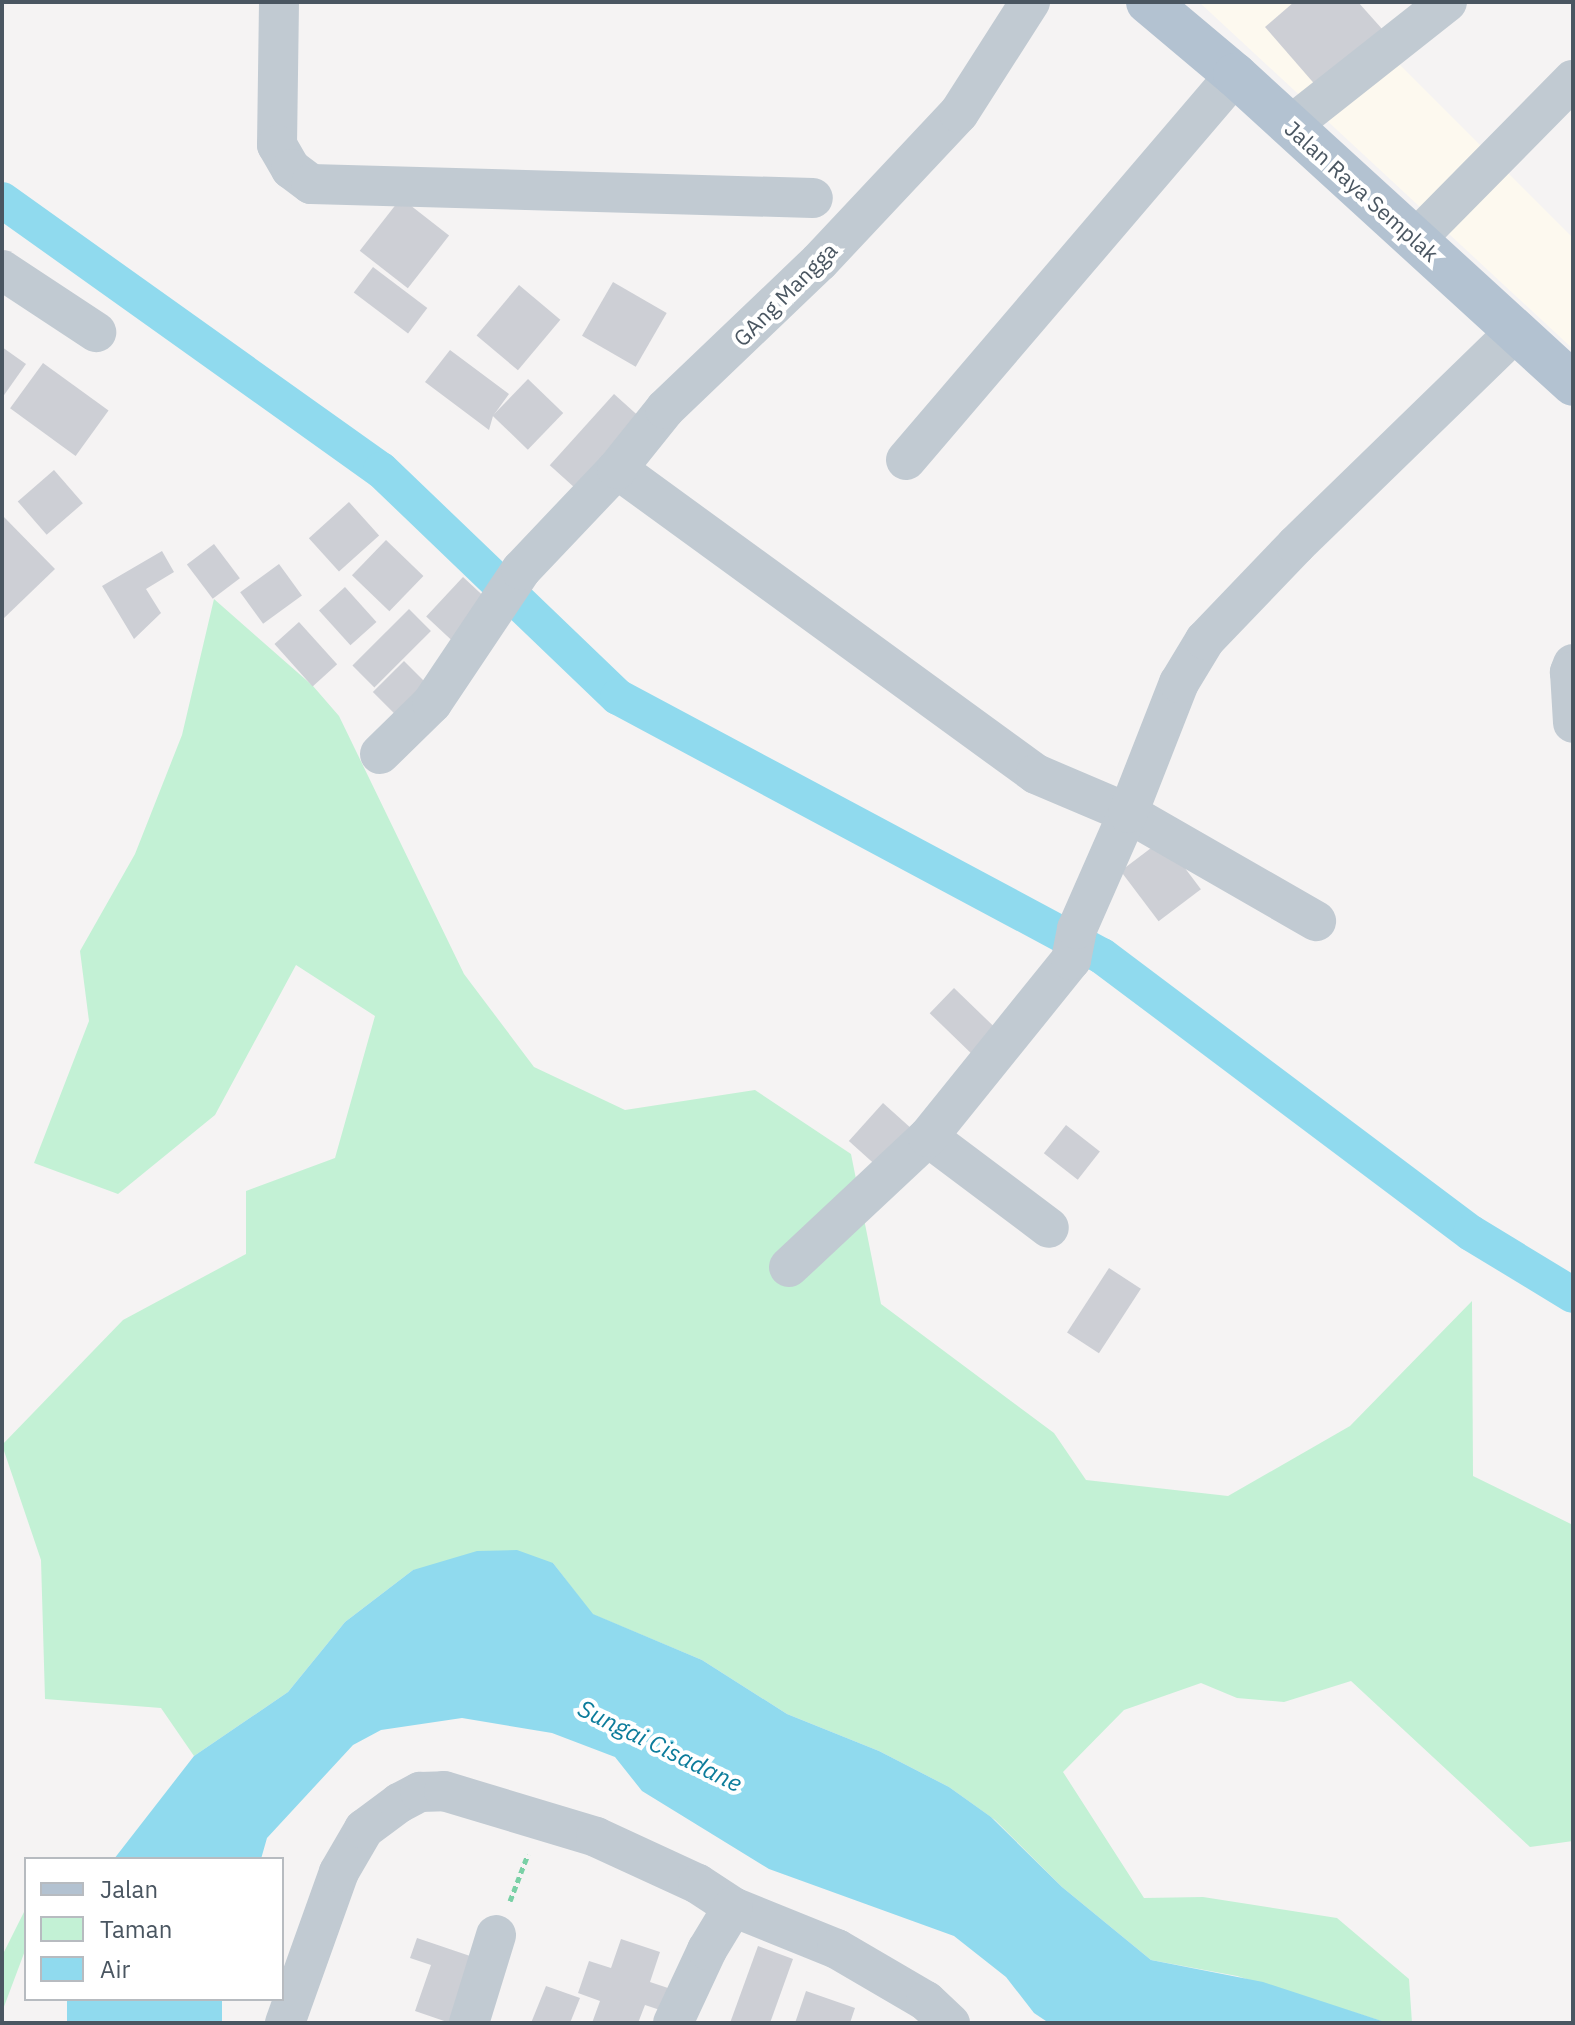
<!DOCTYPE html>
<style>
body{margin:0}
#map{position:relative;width:1575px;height:2025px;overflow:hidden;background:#f5f3f3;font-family:"IBM Plex Sans",sans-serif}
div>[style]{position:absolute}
.commercial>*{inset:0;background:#fdf9ef}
.green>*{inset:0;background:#c3f1d5}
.water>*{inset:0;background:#90daee;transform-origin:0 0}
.canal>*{height:36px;margin:-18px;padding:0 18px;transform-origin:18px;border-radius:18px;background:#90daee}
.building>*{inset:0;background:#cdcfd5;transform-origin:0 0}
.path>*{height:5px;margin-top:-2.5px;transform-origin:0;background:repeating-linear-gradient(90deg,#7ad0a6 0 6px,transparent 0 10px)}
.minor>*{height:40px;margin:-20px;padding:0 20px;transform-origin:20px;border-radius:20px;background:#c1cad2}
.major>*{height:44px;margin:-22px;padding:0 22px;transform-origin:22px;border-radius:22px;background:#b3c2d1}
span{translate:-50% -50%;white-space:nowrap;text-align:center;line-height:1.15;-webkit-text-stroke:8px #fff;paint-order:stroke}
.street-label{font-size:22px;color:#4a5661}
.water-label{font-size:24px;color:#0c7c9b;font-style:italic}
.frame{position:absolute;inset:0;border:4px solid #4a5661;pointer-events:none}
.legend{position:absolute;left:24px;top:1857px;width:260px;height:144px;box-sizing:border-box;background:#fff;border:2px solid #b7bbc0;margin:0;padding:10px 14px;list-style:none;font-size:24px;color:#4a5661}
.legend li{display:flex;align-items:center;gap:16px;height:40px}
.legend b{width:40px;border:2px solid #b7bbc0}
</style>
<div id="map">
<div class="commercial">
<div style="clip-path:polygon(1199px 2px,1337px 2px,1573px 238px,1573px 349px)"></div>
</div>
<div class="green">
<div style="clip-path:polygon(214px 599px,313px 686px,339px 716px,464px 974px,534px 1067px,625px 1110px,755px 1090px,851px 1154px,881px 1304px,1054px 1433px,1086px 1480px,1228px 1496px,1350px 1426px,1472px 1301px,1473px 1476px,1573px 1525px,1573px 1841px,1530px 1847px,1351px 1681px,1284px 1702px,1237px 1698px,1201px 1683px,1124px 1710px,1063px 1772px,1144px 1898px,1203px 1897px,1337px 1918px,1409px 1979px,1412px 2023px,1388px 2023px,1237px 1976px,1151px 1960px,1062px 1887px,995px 1820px,949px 1787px,879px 1751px,787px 1714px,702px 1660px,592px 1614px,553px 1563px,413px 1570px,345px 1622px,288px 1692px,194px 1756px,161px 1708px,45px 1699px,41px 1560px,2px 1445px,123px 1320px,246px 1254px,246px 1191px,335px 1158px,375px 1016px,296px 965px,215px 1115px,118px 1194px,34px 1163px,89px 1021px,80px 951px,135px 854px,182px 735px)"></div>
<div style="clip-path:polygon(26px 1908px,26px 1948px,2px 2012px,2px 1956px)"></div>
</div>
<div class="water">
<div style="clip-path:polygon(517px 1550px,553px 1563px,593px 1614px,702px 1660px,787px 1714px,879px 1751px,949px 1787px,991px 1817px,1062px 1887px,1151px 1960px,1263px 1982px,1388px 2023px,1049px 2023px,1034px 2013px,1006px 1977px,954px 1936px,769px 1869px,642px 1791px,615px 1757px,552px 1733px,462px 1718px,381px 1730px,353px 1745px,267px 1838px,261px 1859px,114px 1859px,194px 1756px,288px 1692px,345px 1622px,413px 1570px,477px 1551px)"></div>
<div style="left:67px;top:1999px;width:155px;height:25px"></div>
</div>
<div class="canal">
<div style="left:2px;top:200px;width:465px;rotate:35.5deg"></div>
<div style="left:381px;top:470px;width:328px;rotate:43.8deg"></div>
<div style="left:618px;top:697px;width:549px;rotate:28.15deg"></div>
<div style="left:1102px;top:956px;width:461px;rotate:36.9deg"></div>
<div style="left:1471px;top:1233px;width:119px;rotate:31.3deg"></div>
</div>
<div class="building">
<div style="clip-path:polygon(1294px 2px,1358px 2px,1383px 30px,1318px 88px,1265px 27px)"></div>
<div style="left:401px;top:198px;width:61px;height:67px;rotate:38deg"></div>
<div style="left:373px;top:267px;width:68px;height:32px;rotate:37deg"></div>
<div style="left:613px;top:282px;width:62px;height:62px;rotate:30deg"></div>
<div style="left:519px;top:285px;width:54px;height:66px;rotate:40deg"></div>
<div style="clip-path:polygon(2px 347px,26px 364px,2px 398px)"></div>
<div style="clip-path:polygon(450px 350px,509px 394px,493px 416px,489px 430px,425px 382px)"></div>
<div style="left:43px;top:363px;width:81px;height:56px;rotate:36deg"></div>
<div style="left:528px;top:379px;width:49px;height:51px;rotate:44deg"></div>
<div style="left:614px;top:394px;width:40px;height:96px;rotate:42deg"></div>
<div style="left:54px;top:470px;width:44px;height:48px;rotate:49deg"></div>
<div style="left:349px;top:502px;width:45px;height:54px;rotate:48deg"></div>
<div style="clip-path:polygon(2px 515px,55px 569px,2px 620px)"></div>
<div style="left:386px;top:540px;width:52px;height:49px;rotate:44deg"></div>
<div style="left:214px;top:544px;width:43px;height:34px;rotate:53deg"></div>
<div style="clip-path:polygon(162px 551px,174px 572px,146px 589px,161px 613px,134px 639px,102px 586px)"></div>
<div style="left:279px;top:564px;width:39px;height:48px;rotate:54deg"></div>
<div style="left:463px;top:577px;width:40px;height:54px;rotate:43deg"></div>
<div style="left:345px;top:587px;width:47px;height:35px;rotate:48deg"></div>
<div style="left:409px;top:609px;width:31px;height:80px;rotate:45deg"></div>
<div style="left:299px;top:622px;width:57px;height:33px;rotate:48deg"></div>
<div style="left:404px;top:661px;width:47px;height:44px;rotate:45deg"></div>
<div style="left:1163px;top:839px;width:63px;height:53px;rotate:53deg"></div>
<div style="left:954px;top:988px;width:59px;height:35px;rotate:44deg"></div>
<div style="left:883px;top:1103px;width:43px;height:51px;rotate:42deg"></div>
<div style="left:1066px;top:1125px;width:43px;height:36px;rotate:38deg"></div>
<div style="left:1109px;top:1268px;width:38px;height:77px;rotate:33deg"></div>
<div style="clip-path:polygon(417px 1938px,476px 1958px,450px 2023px,415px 2011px,431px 1965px,410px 1958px)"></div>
<div style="clip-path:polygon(621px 1939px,660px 1952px,650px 1982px,668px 1988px,660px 2010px,645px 2005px,638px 2023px,592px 2023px,600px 2001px,578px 1993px,589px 1961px,611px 1968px)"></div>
<div style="clip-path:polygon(758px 1946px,793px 1959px,770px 2023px,730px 2023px)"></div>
<div style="clip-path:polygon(546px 1986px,580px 1998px,570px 2023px,531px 2023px)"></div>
<div style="clip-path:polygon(806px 1991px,855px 2008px,850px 2023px,795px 2023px)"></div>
</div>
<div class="path">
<div style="left:510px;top:1901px;width:50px;rotate:-69deg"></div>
</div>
<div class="minor">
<div style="left:279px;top:2px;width:143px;rotate:90.8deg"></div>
<div style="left:277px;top:145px;width:28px;rotate:60deg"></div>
<div style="left:291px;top:169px;width:25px;rotate:37deg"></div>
<div style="left:311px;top:184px;width:502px;rotate:1.6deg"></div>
<div style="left:1290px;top:126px;width:200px;rotate:-38.3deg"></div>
<div style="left:1415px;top:240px;width:225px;rotate:-45.4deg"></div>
<div style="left:2px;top:270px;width:113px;rotate:33.4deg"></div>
<div style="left:906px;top:460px;width:506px;rotate:-49.48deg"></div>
<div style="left:617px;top:469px;width:518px;rotate:36.05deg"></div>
<div style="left:1036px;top:774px;width:100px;rotate:23deg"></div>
<div style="left:1128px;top:813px;width:217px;rotate:29.9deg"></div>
<div style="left:1573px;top:664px;width:9px;rotate:111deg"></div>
<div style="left:1570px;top:672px;width:51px;rotate:86.6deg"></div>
<div style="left:380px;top:754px;width:73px;rotate:-44.4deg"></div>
<div style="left:432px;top:703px;width:160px;rotate:-56.2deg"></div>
<div style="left:521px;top:570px;width:139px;rotate:-46.5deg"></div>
<div style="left:617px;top:469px;width:77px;rotate:-51.3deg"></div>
<div style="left:665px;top:409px;width:213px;rotate:-43.7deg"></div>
<div style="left:819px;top:262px;width:204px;rotate:-46.8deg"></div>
<div style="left:959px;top:113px;width:132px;rotate:-57.4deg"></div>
<div style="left:928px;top:1137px;width:151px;rotate:36.9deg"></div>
<div style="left:789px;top:1267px;width:190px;rotate:-43.1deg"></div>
<div style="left:928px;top:1137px;width:228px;rotate:-51.1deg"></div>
<div style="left:1071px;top:960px;width:32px;rotate:-79deg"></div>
<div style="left:1077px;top:929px;width:127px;rotate:-66.3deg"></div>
<div style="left:1128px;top:813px;width:140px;rotate:-68.6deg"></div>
<div style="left:1179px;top:683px;width:50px;rotate:-58.8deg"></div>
<div style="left:1205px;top:640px;width:132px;rotate:-46.2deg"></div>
<div style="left:1296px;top:545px;width:308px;rotate:-44.2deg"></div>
<div style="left:285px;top:2023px;width:160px;rotate:-70.3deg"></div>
<div style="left:339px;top:1872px;width:50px;rotate:-59.8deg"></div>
<div style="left:364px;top:1829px;width:44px;rotate:-36.6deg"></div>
<div style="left:399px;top:1803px;width:24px;rotate:-28deg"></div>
<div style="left:420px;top:1792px;width:24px;rotate:-2deg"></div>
<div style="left:444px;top:1791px;width:159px;rotate:16.8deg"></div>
<div style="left:596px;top:1837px;width:112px;rotate:24.7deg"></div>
<div style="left:698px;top:1884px;width:42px;rotate:33.3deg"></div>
<div style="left:733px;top:1907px;width:112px;rotate:22deg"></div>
<div style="left:837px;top:1949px;width:103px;rotate:30.3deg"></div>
<div style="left:926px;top:2001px;width:33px;rotate:43deg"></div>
<div style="left:469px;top:2023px;width:92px;rotate:-72.9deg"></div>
<div style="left:673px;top:2023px;width:81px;rotate:-65deg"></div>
<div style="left:707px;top:1950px;width:50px;rotate:-58.8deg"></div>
</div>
<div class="major">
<div style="left:1148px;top:2px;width:114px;rotate:40deg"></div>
<div style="left:1235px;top:75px;width:458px;rotate:42.4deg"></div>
</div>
<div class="street-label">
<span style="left:1362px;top:191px;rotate:42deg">Jalan Raya Semplak</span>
<span style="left:785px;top:294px;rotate:-45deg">GAng Mangga</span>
</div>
<div class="water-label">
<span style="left:660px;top:1746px;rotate:26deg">Sungai Cisadane</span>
</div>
<div class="frame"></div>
<ul class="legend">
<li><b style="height:10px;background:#b3c2d1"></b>Jalan</li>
<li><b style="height:22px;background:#c3f1d5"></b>Taman</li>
<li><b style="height:22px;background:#90daee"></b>Air</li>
</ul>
</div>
